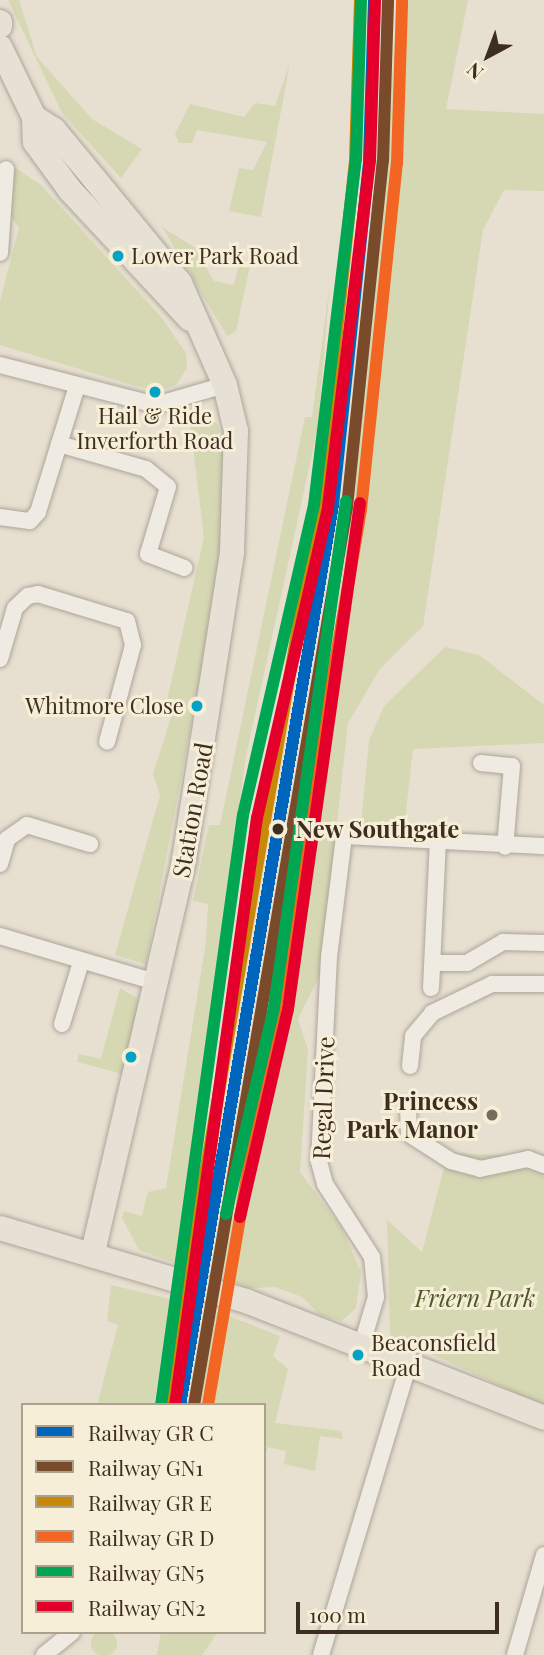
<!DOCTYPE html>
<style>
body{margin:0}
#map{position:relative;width:544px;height:1655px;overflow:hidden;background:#e7e0d1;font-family:"Playfair Display",serif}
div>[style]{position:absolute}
.green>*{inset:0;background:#d6d7b3}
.round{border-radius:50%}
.roads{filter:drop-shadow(0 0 2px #ada599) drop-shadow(0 0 2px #ada599)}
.street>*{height:16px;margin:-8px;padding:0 8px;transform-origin:8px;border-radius:8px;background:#efebe3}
.primary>*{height:24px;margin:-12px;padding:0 12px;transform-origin:12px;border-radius:12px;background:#e6e1d4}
.rail-1>*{height:12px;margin:-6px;padding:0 6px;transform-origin:6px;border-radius:6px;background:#0065bd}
.rail-2>*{height:12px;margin:-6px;padding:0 6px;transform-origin:6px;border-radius:6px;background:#7a4b2a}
.rail-3>*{height:12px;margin:-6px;padding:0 6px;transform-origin:6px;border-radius:6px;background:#c88808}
.rail-4>*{height:12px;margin:-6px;padding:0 6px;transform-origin:6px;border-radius:6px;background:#f26522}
.rail-5>*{height:12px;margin:-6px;padding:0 6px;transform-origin:6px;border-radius:6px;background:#00a651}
.rail-6>*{height:12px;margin:-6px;padding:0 6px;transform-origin:6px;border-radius:6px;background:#e4002b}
.dots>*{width:19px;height:19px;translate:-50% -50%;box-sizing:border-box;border:4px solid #f7eed8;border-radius:50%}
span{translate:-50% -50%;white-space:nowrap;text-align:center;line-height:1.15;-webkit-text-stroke:6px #f7eed8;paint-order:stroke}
.bus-label{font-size:22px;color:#3d2e20}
.left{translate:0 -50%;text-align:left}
.right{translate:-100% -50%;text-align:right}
.street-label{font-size:24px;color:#3d2e20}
.stop-label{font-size:24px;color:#3d2e20;font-weight:700}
.poi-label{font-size:24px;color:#3d2e20;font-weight:700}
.park-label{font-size:24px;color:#4d5a26;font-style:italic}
.legend{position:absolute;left:21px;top:1403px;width:245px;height:231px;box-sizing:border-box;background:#f7eed8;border:2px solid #ada18e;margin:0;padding:9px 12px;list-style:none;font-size:21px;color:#3d2e20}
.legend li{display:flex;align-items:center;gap:14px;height:35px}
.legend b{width:35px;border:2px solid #ada18e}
.north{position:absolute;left:453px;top:21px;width:70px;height:70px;-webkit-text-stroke:5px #f7eed8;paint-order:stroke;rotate:221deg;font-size:19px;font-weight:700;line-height:28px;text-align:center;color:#3d2e20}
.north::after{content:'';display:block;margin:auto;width:24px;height:32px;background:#3d2e20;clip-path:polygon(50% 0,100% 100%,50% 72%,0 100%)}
.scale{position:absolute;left:296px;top:1602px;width:203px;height:32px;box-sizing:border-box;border:4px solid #3d2e20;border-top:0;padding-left:9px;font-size:21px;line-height:24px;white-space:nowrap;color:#3d2e20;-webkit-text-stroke:5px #f7eed8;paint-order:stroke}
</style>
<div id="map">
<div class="green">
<div style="clip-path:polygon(8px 0,19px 0,37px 57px,92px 119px,142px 149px,121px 178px,62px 113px)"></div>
<div style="clip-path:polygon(398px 0,468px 0,446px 109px,544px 114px,544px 191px,504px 190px,483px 230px,423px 626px,380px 669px,348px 723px,320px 975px,298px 1019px,308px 1050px,300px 1172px,342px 1229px,361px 1272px,356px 1308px,342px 1321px,321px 1316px,302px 1297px,275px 1287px,251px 1288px,218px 1278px,292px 957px,310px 837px,371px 334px)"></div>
<div style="clip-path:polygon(290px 63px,261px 217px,229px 211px,239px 168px,253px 170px,267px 142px,197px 130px,192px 143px,179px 143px,175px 134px,190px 104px,244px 117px,255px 103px,275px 106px)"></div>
<div style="clip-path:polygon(11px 165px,41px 185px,162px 318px,186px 353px,187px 368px,176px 385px,160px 391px,135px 386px,0 345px,0 301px,19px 228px,8px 213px)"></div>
<div style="clip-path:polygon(162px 227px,194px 247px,214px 281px,234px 285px,240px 259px,251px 261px,236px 331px,227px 336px)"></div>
<div style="clip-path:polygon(330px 283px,318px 427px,246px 756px,177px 1264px,139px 1250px,122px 1218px,124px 1211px,142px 1216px,148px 1192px,166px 1188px,206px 942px,208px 904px,193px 901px,209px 825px,220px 825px,305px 417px,312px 417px)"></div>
<div style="clip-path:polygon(198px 406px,217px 424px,225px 445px,220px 572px,146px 964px,115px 955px,160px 795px,153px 774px,174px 708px,166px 705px,204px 537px,190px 423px,164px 411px)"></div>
<div style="clip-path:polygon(445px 647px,479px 655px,544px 705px,544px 743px,413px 749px,404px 829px,361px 825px,369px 740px,384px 706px)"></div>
<div style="clip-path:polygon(120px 988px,140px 1000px,123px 1074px,77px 1062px,79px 1054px,101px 1059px)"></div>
<div style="clip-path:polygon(448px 1153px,544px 1157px,544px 1406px,390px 1335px,387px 1220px,422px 1252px)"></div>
<div style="clip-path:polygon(111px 1285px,171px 1299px,154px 1405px,97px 1405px,118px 1325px,107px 1321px)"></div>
<div style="clip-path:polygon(214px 1310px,280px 1336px,273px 1356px,288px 1369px,275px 1423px,341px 1431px,343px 1439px,320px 1436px,315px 1471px,284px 1464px,286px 1451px,268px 1447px,264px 1459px,264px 1405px,200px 1405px)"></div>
<div class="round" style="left:91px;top:1630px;width:26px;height:26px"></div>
<div style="clip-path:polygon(161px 1632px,218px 1632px,202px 1655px,157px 1655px)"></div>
</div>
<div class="roads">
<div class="street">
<div style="left:0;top:253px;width:84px;rotate:-85.9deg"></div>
<div style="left:0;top:365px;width:161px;rotate:14.4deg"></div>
<div style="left:156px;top:405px;width:72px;rotate:-16.2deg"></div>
<div style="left:59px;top:444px;width:91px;rotate:16deg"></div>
<div style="left:146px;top:469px;width:28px;rotate:39deg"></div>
<div style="left:168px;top:487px;width:70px;rotate:106.6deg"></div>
<div style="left:148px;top:554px;width:39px;rotate:21deg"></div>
<div style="left:0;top:517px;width:30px;rotate:8deg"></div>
<div style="left:30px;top:521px;width:12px;rotate:-48deg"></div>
<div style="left:38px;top:512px;width:132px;rotate:-72.8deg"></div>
<div style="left:0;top:659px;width:53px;rotate:-73.6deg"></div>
<div style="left:15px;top:608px;width:18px;rotate:-43deg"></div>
<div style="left:28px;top:596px;width:10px;rotate:-11deg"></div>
<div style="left:38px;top:594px;width:93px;rotate:16.9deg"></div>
<div style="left:127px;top:621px;width:25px;rotate:76deg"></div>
<div style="left:133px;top:645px;width:100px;rotate:105deg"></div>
<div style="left:481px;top:763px;width:31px;rotate:6deg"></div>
<div style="left:512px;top:766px;width:81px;rotate:94.9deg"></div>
<div style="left:0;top:864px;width:26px;rotate:-74deg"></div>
<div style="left:7px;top:839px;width:24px;rotate:-35deg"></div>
<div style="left:27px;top:825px;width:66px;rotate:16.8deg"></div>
<div style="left:0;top:936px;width:166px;rotate:16.5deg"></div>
<div style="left:433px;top:963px;width:34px"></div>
<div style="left:467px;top:963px;width:42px;rotate:-30.3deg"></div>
<div style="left:503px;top:942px;width:41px;rotate:1.4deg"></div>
<div style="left:431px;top:988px;width:147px;rotate:-87.3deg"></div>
<div style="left:62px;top:1024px;width:65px;rotate:-73deg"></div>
<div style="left:410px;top:1066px;width:30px;rotate:-84deg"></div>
<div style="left:413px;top:1036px;width:30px;rotate:-50deg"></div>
<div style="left:432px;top:1013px;width:67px;rotate:-25.8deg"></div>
<div style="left:492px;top:984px;width:52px"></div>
<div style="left:408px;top:1106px;width:28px;rotate:88deg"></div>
<div style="left:409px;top:1134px;width:50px;rotate:32.7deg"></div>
<div style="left:451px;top:1161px;width:30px;rotate:15deg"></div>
<div style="left:480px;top:1169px;width:49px;rotate:-11.8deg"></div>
<div style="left:528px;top:1159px;width:17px;rotate:21deg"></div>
<div style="left:362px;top:1344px;width:49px;rotate:-73.4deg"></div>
<div style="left:376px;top:1297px;width:40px;rotate:-95.7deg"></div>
<div style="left:372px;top:1257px;width:87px;rotate:-122.8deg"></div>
<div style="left:325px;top:1184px;width:24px;rotate:-105deg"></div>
<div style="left:319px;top:1161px;width:204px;rotate:-87.2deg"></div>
<div style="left:329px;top:957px;width:122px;rotate:-82.9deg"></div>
<div style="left:344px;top:836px;width:200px;rotate:2.9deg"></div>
<div style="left:44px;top:1655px;width:36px;rotate:-39deg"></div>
<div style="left:321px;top:1655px;width:308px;rotate:-73.2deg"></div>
<div style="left:515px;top:1655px;width:104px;rotate:-73.8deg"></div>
</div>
<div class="primary">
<div style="left:0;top:22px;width:4px;rotate:90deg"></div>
<div style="left:0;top:47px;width:78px;rotate:64.1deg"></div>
<div style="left:34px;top:117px;width:25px;rotate:88deg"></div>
<div style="left:35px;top:142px;width:59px;rotate:53.9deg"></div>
<div style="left:70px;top:190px;width:176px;rotate:47.1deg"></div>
<div style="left:34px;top:117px;width:24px;rotate:33deg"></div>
<div style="left:54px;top:130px;width:198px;rotate:50.5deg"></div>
<div style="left:180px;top:283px;width:111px;rotate:66.2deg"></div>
<div style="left:225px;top:385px;width:47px;rotate:76.6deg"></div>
<div style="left:236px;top:431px;width:122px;rotate:91.9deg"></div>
<div style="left:232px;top:553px;width:312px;rotate:98.9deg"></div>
<div style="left:184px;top:861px;width:405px;rotate:103.1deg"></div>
<div style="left:0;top:1228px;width:257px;rotate:16.5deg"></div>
<div style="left:246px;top:1301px;width:320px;rotate:21.4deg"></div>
</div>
</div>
<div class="rail-1">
<div style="left:180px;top:1405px;width:913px;rotate:-80.35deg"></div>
<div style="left:333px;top:505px;width:347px;rotate:-84deg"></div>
<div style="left:369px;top:160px;width:160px;rotate:-88.2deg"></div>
</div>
<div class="rail-2">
<div style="left:194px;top:1405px;width:911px;rotate:-80.33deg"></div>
<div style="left:347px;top:507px;width:348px;rotate:-84.1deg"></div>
<div style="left:383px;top:161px;width:161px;rotate:-88.2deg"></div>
</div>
<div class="rail-3">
<div style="left:166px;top:1403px;width:913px;rotate:-80.35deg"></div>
<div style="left:319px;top:503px;width:346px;rotate:-84deg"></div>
<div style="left:355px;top:159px;width:159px;rotate:-88.2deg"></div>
</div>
<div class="rail-4">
<div style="left:208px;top:1405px;width:908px;rotate:-80.3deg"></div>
<div style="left:361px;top:510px;width:349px;rotate:-84.1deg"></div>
<div style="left:397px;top:163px;width:162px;rotate:-88.2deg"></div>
</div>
<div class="rail-5">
<div style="left:226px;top:1214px;width:212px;rotate:-76.9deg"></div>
<div style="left:274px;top:1007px;width:511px;rotate:-81.9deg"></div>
<div style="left:161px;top:1405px;width:596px;rotate:-82.09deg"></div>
<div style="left:243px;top:815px;width:318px;rotate:-77.1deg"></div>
<div style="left:314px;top:505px;width:349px;rotate:-83.1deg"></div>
<div style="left:356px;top:159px;width:159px;rotate:-88.2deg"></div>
</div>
<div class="rail-6">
<div style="left:240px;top:1217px;width:213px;rotate:-77deg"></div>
<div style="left:288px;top:1009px;width:511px;rotate:-81.9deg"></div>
<div style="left:175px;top:1405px;width:593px;rotate:-82.05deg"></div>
<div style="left:257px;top:818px;width:319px;rotate:-77.1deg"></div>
<div style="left:328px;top:507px;width:349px;rotate:-83.1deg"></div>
<div style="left:370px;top:161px;width:161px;rotate:-88.2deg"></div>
</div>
<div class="dots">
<div style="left:118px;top:256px;background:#03a3c5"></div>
<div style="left:155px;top:392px;background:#03a3c5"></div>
<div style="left:197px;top:706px;background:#03a3c5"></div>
<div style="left:278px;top:829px;background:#3d2e20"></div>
<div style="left:131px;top:1057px;background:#03a3c5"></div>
<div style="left:492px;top:1115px;background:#786c5e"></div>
<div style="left:358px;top:1355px;background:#03a3c5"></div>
</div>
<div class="bus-label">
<span class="left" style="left:131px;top:256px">Lower Park Road</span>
<span style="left:155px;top:428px">Hail &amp; Ride<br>Inverforth Road</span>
<span class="right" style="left:184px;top:706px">Whitmore Close</span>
<span class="left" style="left:371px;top:1355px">Beaconsfield<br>Road</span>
</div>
<div class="street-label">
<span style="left:192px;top:810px;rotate:-80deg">Station Road</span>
<span style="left:323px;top:1098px;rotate:-88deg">Regal Drive</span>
</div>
<div class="stop-label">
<span class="left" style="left:296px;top:829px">New Southgate</span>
</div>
<div class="poi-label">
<span class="right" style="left:478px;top:1115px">Princess<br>Park Manor</span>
</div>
<div class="park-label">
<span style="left:475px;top:1298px">Friern Park</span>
</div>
<ul class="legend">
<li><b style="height:9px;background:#0065bd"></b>Railway GR C</li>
<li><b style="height:9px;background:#7a4b2a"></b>Railway GN1</li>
<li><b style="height:9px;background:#c88808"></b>Railway GR E</li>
<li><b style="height:9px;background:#f26522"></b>Railway GR D</li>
<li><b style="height:9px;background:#00a651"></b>Railway GN5</li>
<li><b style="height:9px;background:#e4002b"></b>Railway GN2</li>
</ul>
<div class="north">N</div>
<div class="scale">100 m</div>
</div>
